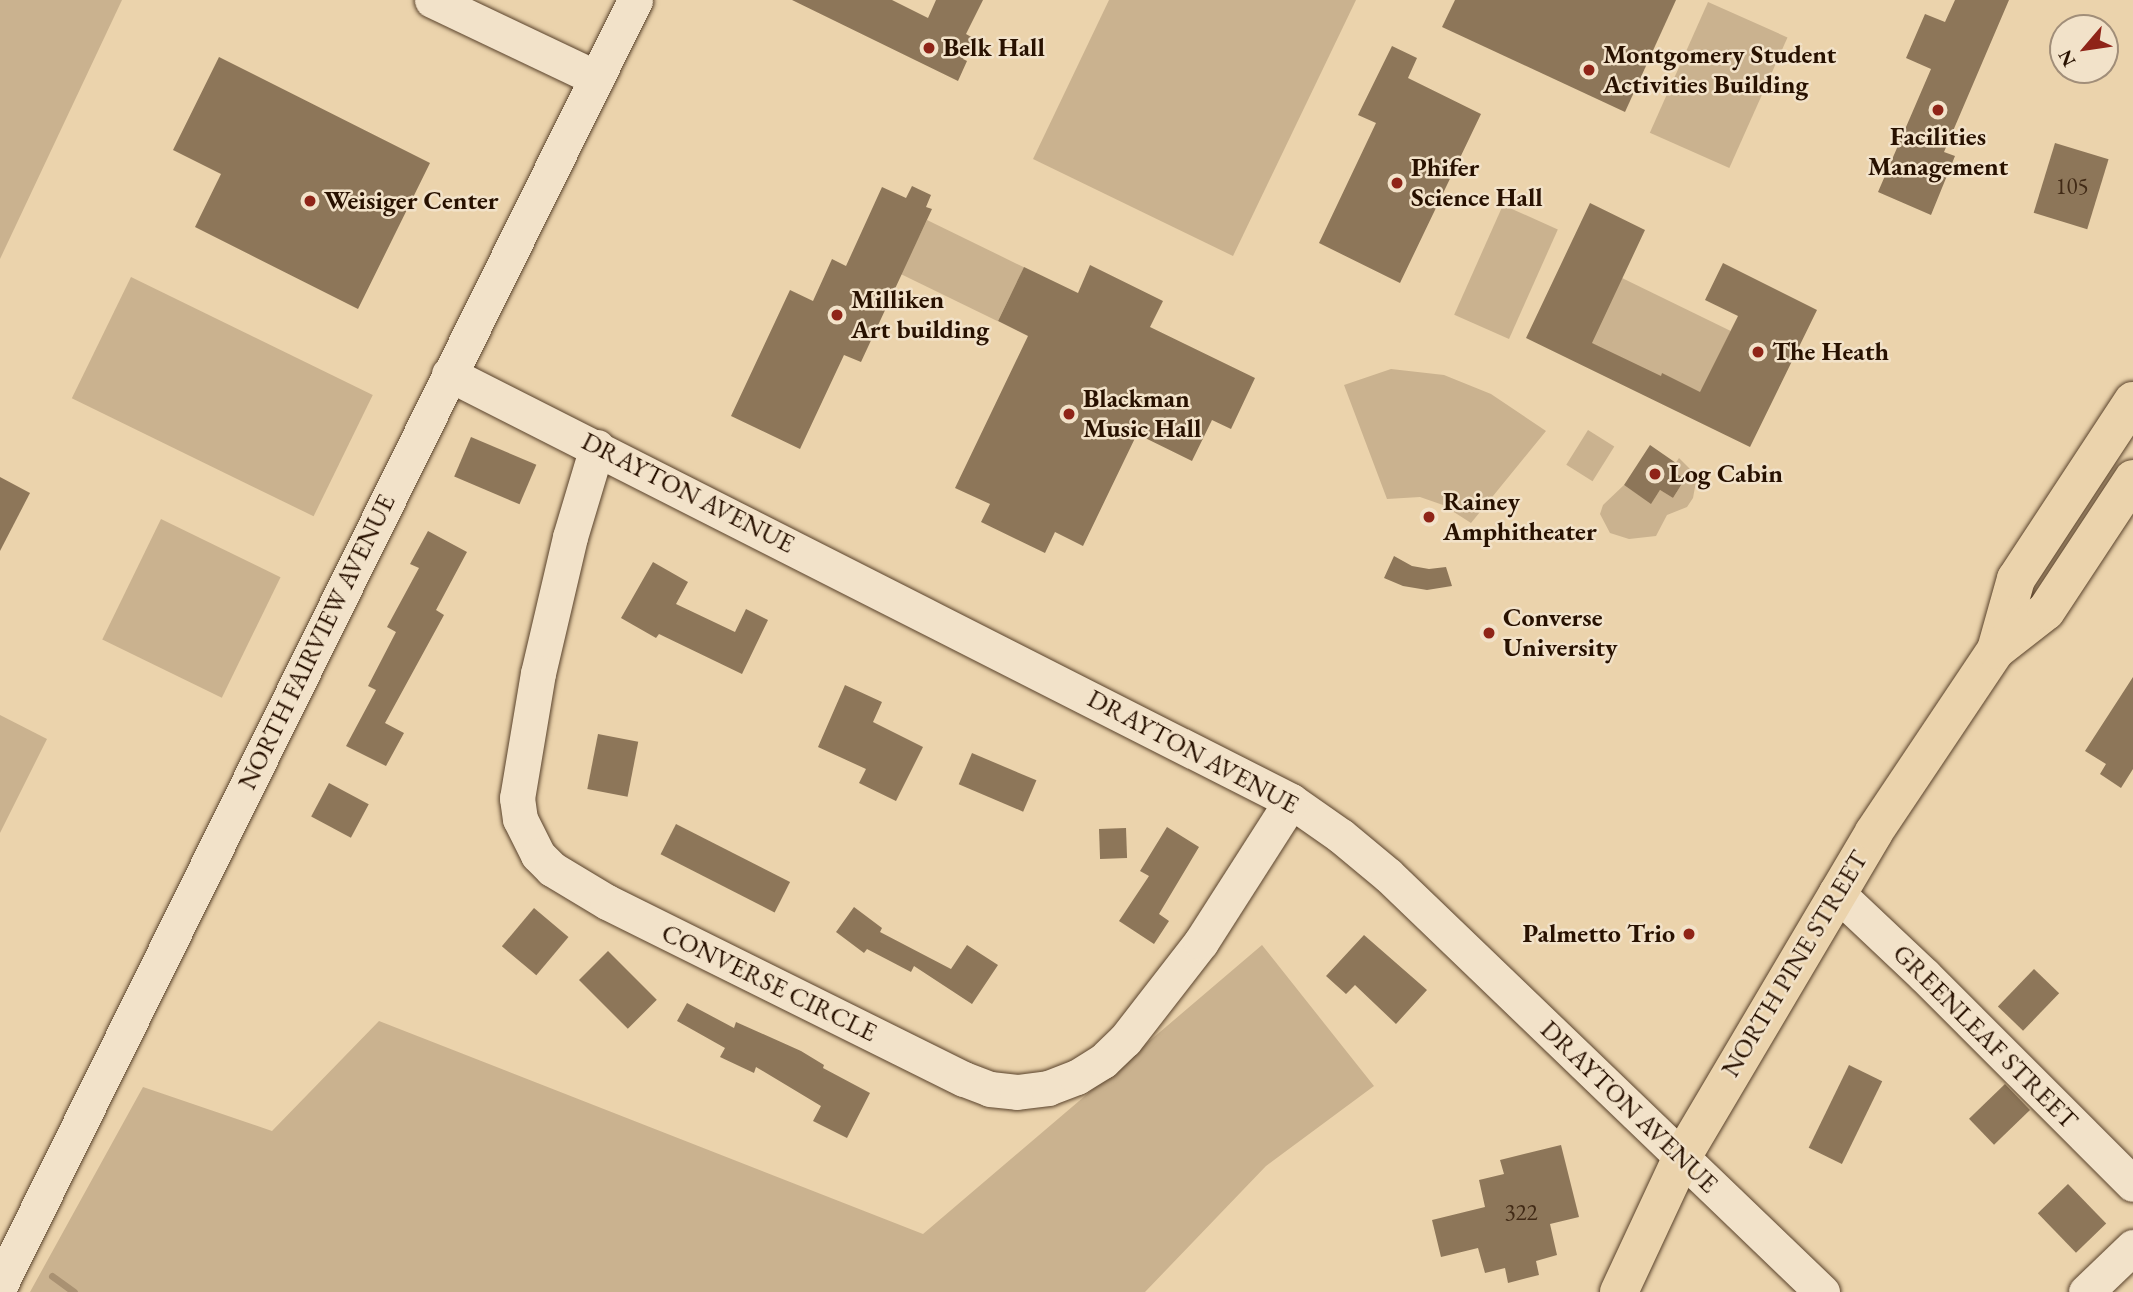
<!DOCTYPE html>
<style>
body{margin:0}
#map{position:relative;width:2133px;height:1292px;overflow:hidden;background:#ebd3ac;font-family:"EB Garamond",serif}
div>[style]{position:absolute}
.green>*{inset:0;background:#cab28f;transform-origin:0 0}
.stream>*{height:7px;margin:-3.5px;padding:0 3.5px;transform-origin:3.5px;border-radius:3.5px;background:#a99172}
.building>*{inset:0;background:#8d7659;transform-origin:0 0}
.roads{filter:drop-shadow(0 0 2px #59422b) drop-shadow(0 0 2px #59422b)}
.minor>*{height:35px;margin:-17.5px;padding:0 17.5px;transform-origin:17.5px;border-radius:17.5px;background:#f2e2c9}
.highway>*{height:38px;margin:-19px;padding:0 19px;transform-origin:19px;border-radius:19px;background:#ebd3ac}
.dots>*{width:19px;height:19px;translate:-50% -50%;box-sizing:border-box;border:4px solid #f2e2c9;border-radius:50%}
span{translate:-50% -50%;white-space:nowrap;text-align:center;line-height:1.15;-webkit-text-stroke:5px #f2e2c9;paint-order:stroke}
.number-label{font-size:23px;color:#412a16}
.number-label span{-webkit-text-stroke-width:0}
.poi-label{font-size:26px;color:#281100;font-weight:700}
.left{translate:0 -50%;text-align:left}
.right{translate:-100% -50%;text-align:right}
.street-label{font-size:26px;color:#281100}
.north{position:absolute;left:2049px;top:14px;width:70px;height:70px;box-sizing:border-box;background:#f2e2c9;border:2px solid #a18e79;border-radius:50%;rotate:241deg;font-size:19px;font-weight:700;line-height:28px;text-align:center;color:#281100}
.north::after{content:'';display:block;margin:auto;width:24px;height:32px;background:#8f2418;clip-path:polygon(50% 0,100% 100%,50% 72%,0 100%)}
</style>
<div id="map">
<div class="green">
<div style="clip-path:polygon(0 0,122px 0,0 259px)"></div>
<div style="clip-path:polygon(1109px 0,1356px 0,1233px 256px,1033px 159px)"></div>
<div style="left:1708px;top:2px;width:87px;height:143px;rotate:24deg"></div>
<div style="left:1503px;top:205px;width:60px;height:120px;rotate:24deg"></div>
<div style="left:927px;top:220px;width:108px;height:60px;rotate:26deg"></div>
<div style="left:131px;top:277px;width:269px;height:135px;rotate:26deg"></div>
<div style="left:1622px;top:278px;width:121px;height:72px;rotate:26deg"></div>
<div style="clip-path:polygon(1391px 369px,1444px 375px,1491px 394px,1546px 431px,1471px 523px,1443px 505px,1420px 497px,1387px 499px,1344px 385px)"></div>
<div style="left:1588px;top:430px;width:31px;height:41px;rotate:32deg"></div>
<div style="clip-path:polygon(1679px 458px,1697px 476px,1693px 498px,1687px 507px,1667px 515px,1656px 536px,1629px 539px,1610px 533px,1600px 514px,1603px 505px,1624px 485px,1651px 503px,1660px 490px,1673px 498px,1685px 479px,1671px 470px)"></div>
<div style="left:161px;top:519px;width:133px;height:134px;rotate:26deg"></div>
<div style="clip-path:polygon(0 715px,47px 739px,0 833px)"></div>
<div style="clip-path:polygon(1262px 945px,1374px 1086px,1266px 1166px,1145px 1292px,30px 1292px,143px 1087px,272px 1131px,379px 1021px,923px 1234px)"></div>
</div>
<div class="stream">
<div style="left:52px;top:1276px;width:27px;rotate:36deg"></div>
</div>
<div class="building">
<div style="clip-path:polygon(792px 0,892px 0,928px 18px,936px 0,983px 0,966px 34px,973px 38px,963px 59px,967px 61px,958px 81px)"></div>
<div style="clip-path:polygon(1455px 0,1676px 0,1625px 112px,1442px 27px)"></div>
<div style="clip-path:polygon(1955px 0,2009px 0,1944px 152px,1955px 156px,1931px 215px,1878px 192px,1931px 69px,1906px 58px,1925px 14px,1945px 22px)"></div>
<div style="clip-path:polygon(1392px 46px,1417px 58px,1408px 78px,1481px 114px,1400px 283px,1319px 243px,1376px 123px,1358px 115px)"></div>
<div style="clip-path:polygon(219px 57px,430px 163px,358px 309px,195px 227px,221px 174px,173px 150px)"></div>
<div style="left:2055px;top:143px;width:56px;height:73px;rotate:17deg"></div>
<div style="clip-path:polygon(912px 186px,931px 195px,926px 207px,932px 209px,861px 362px,844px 355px,800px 449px,731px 416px,790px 290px,813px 301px,832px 259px,846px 266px,882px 187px,906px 198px)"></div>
<div style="clip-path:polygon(1590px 203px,1645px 230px,1592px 343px,1661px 376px,1662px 373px,1700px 392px,1738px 316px,1705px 300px,1723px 263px,1817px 310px,1750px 447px,1526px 338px)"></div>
<div style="clip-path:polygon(1090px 265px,1163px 301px,1150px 327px,1255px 378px,1231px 429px,1212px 420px,1192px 461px,1137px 434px,1083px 546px,1055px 532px,1045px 553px,981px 522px,990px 504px,955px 488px,1028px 336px,998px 321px,1024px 267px,1078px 293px)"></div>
<div style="left:471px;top:437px;width:71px;height:43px;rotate:23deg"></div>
<div style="clip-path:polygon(1650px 445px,1676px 463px,1671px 470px,1685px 479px,1673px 498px,1660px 490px,1651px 504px,1624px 485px)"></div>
<div style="clip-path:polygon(0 477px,30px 493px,0 551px)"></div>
<div style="clip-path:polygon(428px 531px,467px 552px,436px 610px,444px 615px,385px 723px,404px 733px,386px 766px,346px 746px,376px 690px,368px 686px,396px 632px,387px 627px,419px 568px,410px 564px)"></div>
<div style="clip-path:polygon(1394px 556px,1412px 566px,1429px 569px,1446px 567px,1452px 586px,1427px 590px,1403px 586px,1384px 578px)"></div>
<div style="clip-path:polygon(653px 562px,688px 582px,676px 604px,735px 632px,746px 609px,768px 620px,742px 674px,659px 634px,656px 638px,621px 618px)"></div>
<div style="clip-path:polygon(2133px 677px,2133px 769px,2121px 788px,2100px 774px,2106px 764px,2085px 751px)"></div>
<div style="clip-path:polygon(845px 685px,882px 702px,873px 722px,923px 747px,896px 801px,859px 783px,866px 769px,818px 747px)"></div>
<div style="left:598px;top:734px;width:41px;height:56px;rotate:11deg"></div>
<div style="left:972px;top:753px;width:70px;height:34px;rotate:23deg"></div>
<div style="left:329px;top:783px;width:45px;height:38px;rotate:28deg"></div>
<div style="left:676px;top:824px;width:128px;height:34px;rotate:27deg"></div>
<div style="clip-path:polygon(1167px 827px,1199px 847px,1159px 914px,1169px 921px,1154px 944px,1119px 921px,1149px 876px,1140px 871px)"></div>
<div style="left:1126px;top:828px;width:30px;height:27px;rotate:88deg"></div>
<div style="clip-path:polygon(854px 907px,882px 928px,880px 932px,951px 969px,967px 945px,998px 965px,972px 1004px,914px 966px,911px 972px,867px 949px,864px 953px,836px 932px)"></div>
<div style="left:534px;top:908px;width:45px;height:50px;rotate:40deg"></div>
<div style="clip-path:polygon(1364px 935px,1427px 990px,1396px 1024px,1355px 985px,1346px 994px,1326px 976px)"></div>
<div style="left:608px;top:951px;width:69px;height:41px;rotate:45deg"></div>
<div style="left:2034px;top:969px;width:35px;height:52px;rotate:44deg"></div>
<div style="clip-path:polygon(687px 1003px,734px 1028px,736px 1022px,801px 1051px,824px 1065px,823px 1068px,870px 1093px,847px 1138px,813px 1121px,821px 1106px,756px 1067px,754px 1073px,720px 1057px,725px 1048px,677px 1021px)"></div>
<div style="left:1849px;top:1065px;width:37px;height:92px;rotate:26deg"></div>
<div style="left:2005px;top:1084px;width:36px;height:50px;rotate:46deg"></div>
<div style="clip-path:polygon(1561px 1145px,1579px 1217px,1550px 1224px,1557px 1255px,1536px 1261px,1539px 1275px,1508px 1283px,1505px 1268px,1485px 1273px,1478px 1248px,1441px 1257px,1432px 1220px,1485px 1207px,1479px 1180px,1504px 1174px,1500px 1160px)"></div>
<div style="left:2068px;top:1184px;width:55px;height:42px;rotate:46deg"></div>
</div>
<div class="roads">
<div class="minor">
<div style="left:432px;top:0;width:182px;rotate:25.4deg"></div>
<div style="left:449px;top:374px;width:944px;rotate:26.89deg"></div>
<div style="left:1291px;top:801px;width:61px;rotate:35deg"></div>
<div style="left:1341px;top:836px;width:61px;rotate:39.7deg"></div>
<div style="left:1388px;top:875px;width:602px;rotate:43.86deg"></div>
<div style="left:597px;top:447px;width:94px;rotate:106.7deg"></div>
<div style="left:570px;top:537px;width:140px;rotate:103.2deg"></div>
<div style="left:538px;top:673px;width:127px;rotate:99.5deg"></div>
<div style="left:517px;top:798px;width:21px;rotate:82deg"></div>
<div style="left:520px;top:819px;width:40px;rotate:63.4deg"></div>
<div style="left:538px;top:855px;width:20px;rotate:45deg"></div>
<div style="left:552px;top:869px;width:64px;rotate:31deg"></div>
<div style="left:607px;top:902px;width:398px;rotate:26.4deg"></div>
<div style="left:964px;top:1079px;width:28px;rotate:21deg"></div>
<div style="left:990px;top:1089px;width:27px;rotate:6deg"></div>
<div style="left:1017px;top:1092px;width:31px;rotate:-7deg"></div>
<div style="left:1048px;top:1088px;width:31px;rotate:-21deg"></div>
<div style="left:1077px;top:1077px;width:31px;rotate:-32deg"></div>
<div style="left:1103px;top:1061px;width:30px;rotate:-44deg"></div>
<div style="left:1125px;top:1040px;width:124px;rotate:-52.2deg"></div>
<div style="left:1201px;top:942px;width:167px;rotate:-57.4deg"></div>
<div style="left:1836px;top:892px;width:122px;rotate:43.3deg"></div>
<div style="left:1925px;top:976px;width:294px;rotate:45deg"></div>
<div style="left:0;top:1285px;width:1433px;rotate:-63.7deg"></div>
<div style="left:2086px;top:1292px;width:65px;rotate:-43.8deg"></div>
</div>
<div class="highway">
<div style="left:1996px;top:650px;width:74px;rotate:-74.3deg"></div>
<div style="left:2016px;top:579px;width:213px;rotate:-56.7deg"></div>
<div style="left:1619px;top:1292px;width:149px;rotate:-65deg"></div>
<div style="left:1682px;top:1157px;width:377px;rotate:-59.4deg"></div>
<div style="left:1874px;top:832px;width:219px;rotate:-56.2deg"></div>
<div style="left:1996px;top:650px;width:63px;rotate:-38deg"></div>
<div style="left:2046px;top:611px;width:158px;rotate:-56.6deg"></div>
</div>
</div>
<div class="dots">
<div style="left:929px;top:48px;background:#8f2418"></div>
<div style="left:1589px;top:70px;background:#8f2418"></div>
<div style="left:1938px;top:110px;background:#8f2418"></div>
<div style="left:1397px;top:183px;background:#8f2418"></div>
<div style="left:310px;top:201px;background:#8f2418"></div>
<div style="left:837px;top:315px;background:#8f2418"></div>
<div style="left:1758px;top:352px;background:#8f2418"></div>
<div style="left:1069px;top:414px;background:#8f2418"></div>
<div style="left:1655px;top:474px;background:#8f2418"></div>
<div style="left:1429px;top:517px;background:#8f2418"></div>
<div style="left:1489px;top:633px;background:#8f2418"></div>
<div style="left:1689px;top:934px;background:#8f2418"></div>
</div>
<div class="number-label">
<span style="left:2072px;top:186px">105</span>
<span style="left:1521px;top:1212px">322</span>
</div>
<div class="poi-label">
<span class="left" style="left:943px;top:48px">Belk Hall</span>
<span class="left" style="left:1603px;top:70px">Montgomery Student<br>Activities Building</span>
<span style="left:1938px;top:152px">Facilities<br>Management</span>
<span class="left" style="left:1411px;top:183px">Phifer<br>Science Hall</span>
<span class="left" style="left:324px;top:201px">Weisiger Center</span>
<span class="left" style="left:851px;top:315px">Milliken<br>Art building</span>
<span class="left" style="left:1772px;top:352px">The Heath</span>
<span class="left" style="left:1083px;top:414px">Blackman<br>Music Hall</span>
<span class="left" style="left:1669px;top:474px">Log Cabin</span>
<span class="left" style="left:1443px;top:517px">Rainey<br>Amphitheater</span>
<span class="left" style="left:1503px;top:633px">Converse<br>University</span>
<span class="right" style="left:1675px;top:934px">Palmetto Trio</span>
</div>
<div class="street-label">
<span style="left:688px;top:493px;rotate:27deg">DRAYTON AVENUE</span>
<span style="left:317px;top:642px;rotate:-64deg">NORTH FAIRVIEW AVENUE</span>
<span style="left:1193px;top:752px;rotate:28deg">DRAYTON AVENUE</span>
<span style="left:1795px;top:964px;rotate:-59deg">NORTH PINE STREET</span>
<span style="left:769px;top:983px;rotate:26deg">CONVERSE CIRCLE</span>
<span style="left:1985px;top:1037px;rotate:45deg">GREENLEAF STREET</span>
<span style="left:1629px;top:1107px;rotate:44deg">DRAYTON AVENUE</span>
</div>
<div class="north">N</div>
</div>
